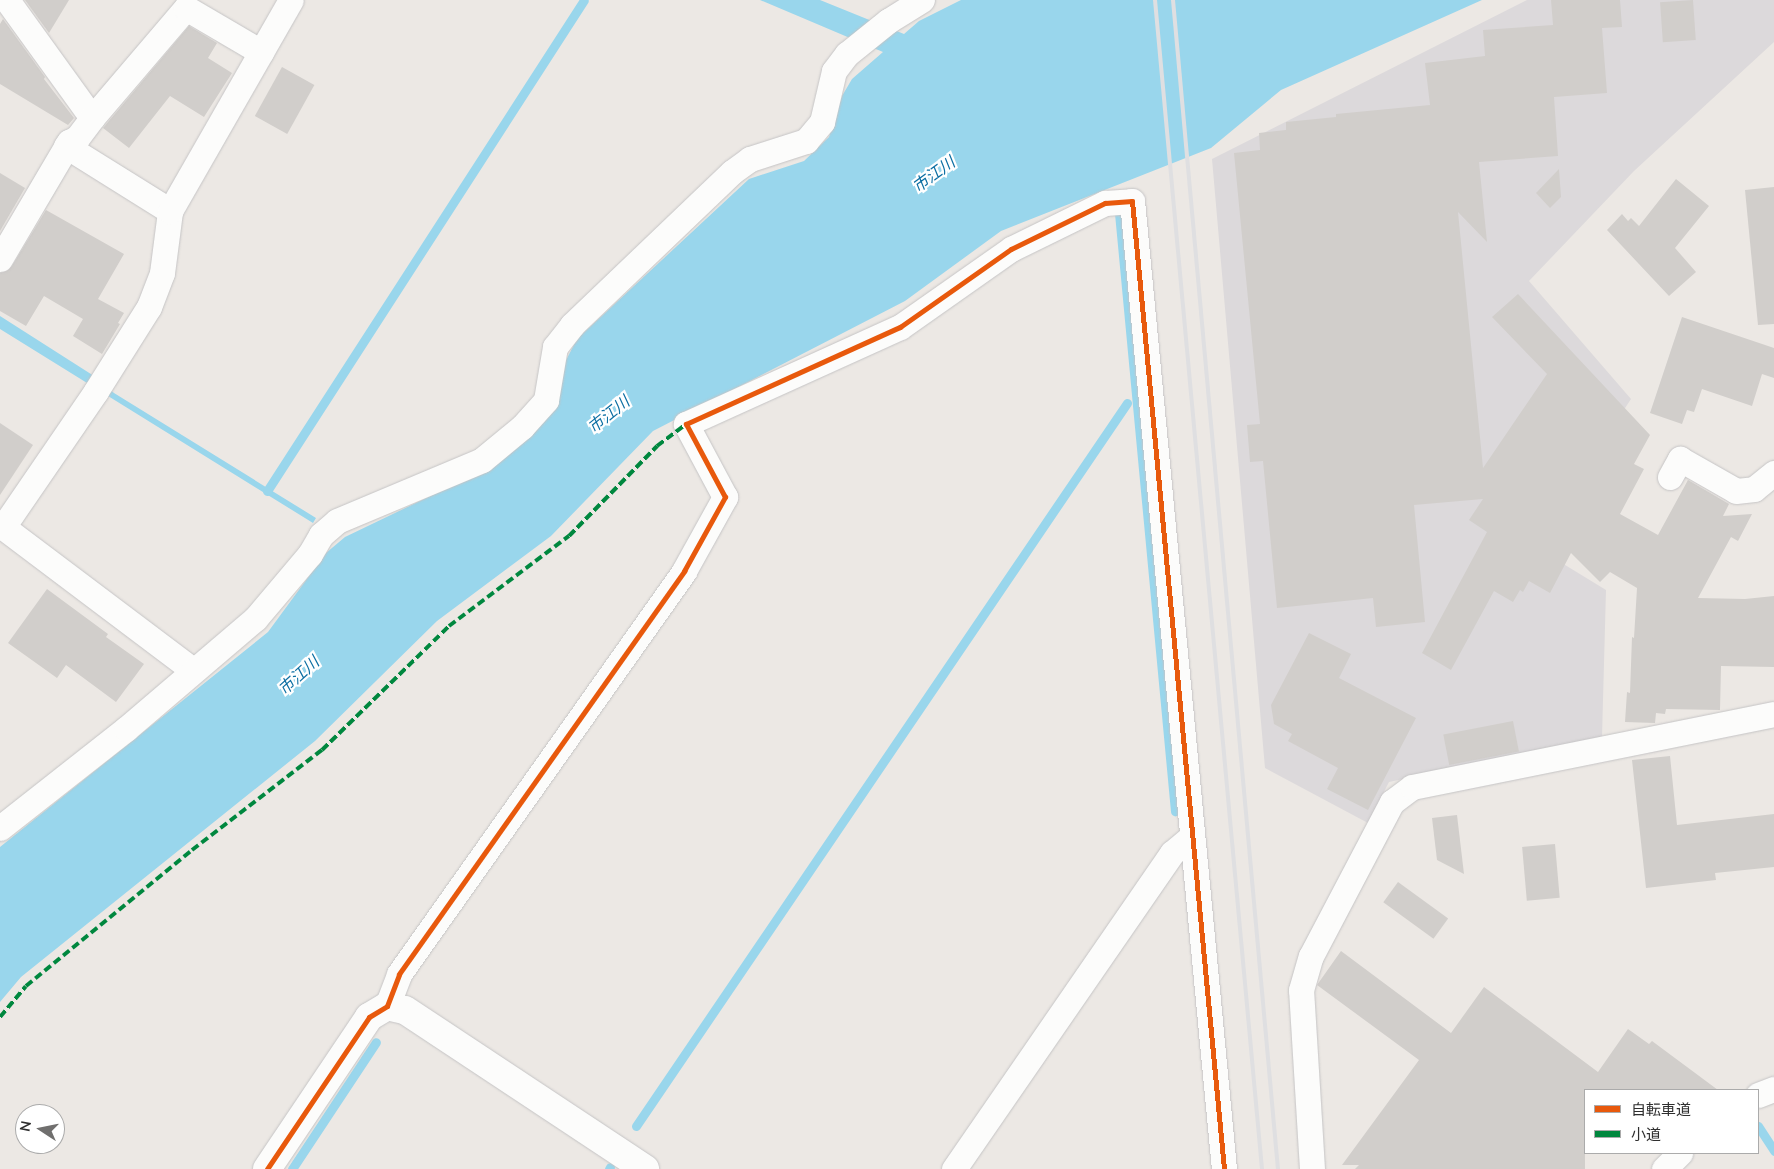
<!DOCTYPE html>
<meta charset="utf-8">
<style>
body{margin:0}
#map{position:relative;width:1774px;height:1169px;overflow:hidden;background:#ece8e4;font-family:"Nunito Sans","Noto Sans JP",sans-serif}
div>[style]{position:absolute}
.industrial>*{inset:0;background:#dcd9db}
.water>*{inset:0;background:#99d6ec}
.stream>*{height:9px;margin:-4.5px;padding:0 4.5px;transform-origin:4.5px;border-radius:4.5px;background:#99d6ec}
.building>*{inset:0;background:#d1cecb;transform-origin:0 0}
.roads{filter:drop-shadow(0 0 1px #c5c4c5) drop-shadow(0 0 1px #c5c4c5)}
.street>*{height:25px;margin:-12.5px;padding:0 12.5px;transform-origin:12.5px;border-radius:12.5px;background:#fcfcfb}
.secondary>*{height:28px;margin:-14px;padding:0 14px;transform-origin:14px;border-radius:14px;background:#fcfcfb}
.rail>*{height:4px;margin:-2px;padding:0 2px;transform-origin:2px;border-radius:2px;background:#dfdfe1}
.quiet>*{height:4px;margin-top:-2px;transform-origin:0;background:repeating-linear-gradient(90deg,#00873e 0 8px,transparent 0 12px)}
.cycleway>*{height:5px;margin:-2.5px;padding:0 2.5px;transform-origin:2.5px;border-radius:2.5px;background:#e8590c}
span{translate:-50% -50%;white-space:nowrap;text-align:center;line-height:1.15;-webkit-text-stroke:4.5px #fff;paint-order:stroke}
.water-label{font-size:16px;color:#0d6fa3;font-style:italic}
.legend{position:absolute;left:1584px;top:1089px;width:175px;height:65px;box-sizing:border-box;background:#fff;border:1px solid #ababab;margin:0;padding:6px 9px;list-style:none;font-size:15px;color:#2e2e2e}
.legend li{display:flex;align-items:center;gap:10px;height:25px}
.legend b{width:25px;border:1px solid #ababab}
.north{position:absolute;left:15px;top:1104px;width:50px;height:50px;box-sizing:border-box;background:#fff;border:1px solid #ababab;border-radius:50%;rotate:281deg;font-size:14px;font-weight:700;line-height:20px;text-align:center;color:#2e2e2e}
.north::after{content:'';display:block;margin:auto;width:18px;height:22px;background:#706f6e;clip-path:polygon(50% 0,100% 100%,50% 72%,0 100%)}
</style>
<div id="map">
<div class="industrial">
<div style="clip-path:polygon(1527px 0,1774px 0,1774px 42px,1634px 171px,1529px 281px,1631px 399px,1534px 546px,1606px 590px,1602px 737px,1389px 782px,1368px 823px,1265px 768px,1212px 159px)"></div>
</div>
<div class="water">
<div style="clip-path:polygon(760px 0,820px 0,904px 34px,919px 21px,961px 0,1482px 0,1281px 90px,1211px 148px,1001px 231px,905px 301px,653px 431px,551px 536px,437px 621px,315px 741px,21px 977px,0 1002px,0 847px,268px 632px,326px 553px,345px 537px,499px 463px,546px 413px,564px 364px,577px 339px,749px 179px,804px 161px,829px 137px,842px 96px,852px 79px,883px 52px)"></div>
<div style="clip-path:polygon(0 316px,94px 376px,114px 393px,316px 518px,313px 523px,0 329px)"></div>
</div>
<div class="stream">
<div style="left:1119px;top:213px;width:601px;rotate:84.65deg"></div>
<div style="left:267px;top:491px;width:584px;rotate:-57.15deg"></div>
<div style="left:636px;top:1126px;width:874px;rotate:-55.82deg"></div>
<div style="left:1758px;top:1126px;width:30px;rotate:57deg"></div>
<div style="left:292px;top:1169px;width:152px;rotate:-56.5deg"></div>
<div style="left:609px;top:1169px;width:2px;rotate:-63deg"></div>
</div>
<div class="building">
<div style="clip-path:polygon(25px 0,69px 0,49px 33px)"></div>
<div style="clip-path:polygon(1551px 0,1620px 0,1622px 27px,1602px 28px,1607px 93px,1554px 97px,1558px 156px,1479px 162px,1487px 242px,1458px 212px,1483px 468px,1547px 374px,1492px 317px,1518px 294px,1650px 435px,1634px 464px,1644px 469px,1620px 514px,1658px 535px,1688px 480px,1729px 504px,1723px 516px,1752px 514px,1738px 541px,1731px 537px,1698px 598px,1745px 599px,1774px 596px,1774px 667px,1721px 666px,1720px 710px,1666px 709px,1665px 714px,1656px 713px,1655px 723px,1625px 722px,1627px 692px,1630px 693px,1632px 637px,1634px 638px,1637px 588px,1610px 572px,1600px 582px,1571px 553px,1550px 593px,1529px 581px,1523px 592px,1520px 590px,1513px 602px,1494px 591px,1451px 670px,1422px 653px,1487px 532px,1469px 520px,1483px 499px,1414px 505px,1425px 622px,1376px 627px,1373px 598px,1277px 608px,1263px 461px,1250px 462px,1247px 425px,1260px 424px,1234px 153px,1260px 150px,1259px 133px,1286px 130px,1286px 122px,1336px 117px,1336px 114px,1430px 105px,1425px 63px,1485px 56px,1483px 30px,1553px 25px)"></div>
<div style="left:1693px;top:0;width:40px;height:33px;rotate:86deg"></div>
<div style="clip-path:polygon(3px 19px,45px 77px,44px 79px,74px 118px,68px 125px,0 84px,0 24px)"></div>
<div style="clip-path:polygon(189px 26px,217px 43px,208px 58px,232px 73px,204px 117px,170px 96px,129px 148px,103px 128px)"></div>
<div style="left:282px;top:67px;width:37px;height:56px;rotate:29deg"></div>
<div style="clip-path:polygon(1559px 169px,1561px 197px,1550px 208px,1536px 193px)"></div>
<div style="clip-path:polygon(0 173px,25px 188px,0 231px)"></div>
<div style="clip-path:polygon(1676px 179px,1709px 206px,1675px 248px,1696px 272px,1669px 296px,1607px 230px,1622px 214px,1628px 221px,1631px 218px,1639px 226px)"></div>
<div style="clip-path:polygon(1774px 187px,1774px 324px,1758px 325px,1745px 190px)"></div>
<div style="clip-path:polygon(46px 210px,124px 254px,98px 299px,124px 313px,118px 323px,120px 324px,102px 354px,73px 336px,83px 319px,44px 296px,26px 326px,0 311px,0 273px,7px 271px,12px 266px)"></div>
<div style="clip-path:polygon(1682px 317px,1774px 348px,1774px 378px,1762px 374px,1752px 406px,1702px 389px,1694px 412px,1687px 410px,1682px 424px,1650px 413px)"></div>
<div style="clip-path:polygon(0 423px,33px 445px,0 495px)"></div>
<div style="clip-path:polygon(47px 589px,108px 634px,106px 637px,144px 664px,116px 702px,66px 665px,57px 678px,8px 643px)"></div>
<div style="clip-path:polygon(1309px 633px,1351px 654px,1339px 678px,1416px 718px,1368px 810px,1327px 789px,1338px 768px,1288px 741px,1292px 734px,1274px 724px,1271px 705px)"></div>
<div style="left:1513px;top:721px;width:31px;height:71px;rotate:79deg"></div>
<div style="clip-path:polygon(1670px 756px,1677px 825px,1774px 814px,1774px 867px,1715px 873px,1716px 880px,1646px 888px,1632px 760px)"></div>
<div style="clip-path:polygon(1457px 815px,1464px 874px,1437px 860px,1432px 818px)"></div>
<div style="left:1555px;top:844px;width:54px;height:33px;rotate:85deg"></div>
<div style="left:1398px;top:882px;width:62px;height:25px;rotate:36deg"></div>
<div style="clip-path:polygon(1341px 951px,1451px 1033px,1484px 987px,1598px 1072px,1628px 1029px,1649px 1044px,1652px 1041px,1718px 1090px,1585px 1090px,1585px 1169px,1355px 1169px,1359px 1165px,1342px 1165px,1419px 1060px,1317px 985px)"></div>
</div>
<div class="roads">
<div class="street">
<div style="left:7px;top:0;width:145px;rotate:54.2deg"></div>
<div style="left:66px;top:146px;width:123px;rotate:32deg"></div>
<div style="left:0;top:259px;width:136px;rotate:-59.5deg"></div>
<div style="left:69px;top:142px;width:9px;rotate:-27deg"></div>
<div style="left:77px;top:138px;width:25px;rotate:-53deg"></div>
<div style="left:92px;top:118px;width:145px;rotate:-49.5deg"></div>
<div style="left:186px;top:8px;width:87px;rotate:30.4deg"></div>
<div style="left:1670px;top:477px;width:21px;rotate:-61deg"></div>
<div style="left:1680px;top:459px;width:64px;rotate:29.7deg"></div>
<div style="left:1736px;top:491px;width:18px;rotate:-6deg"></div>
<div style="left:1754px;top:489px;width:26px;rotate:-39deg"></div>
<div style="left:0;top:527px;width:3px"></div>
<div style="left:3px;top:527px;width:165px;rotate:-55.6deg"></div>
<div style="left:96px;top:391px;width:99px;rotate:-57.8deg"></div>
<div style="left:149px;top:307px;width:36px;rotate:-69deg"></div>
<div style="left:162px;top:273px;width:63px;rotate:-82.6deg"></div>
<div style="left:170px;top:211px;width:243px;rotate:-60.2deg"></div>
<div style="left:3px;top:527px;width:238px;rotate:37deg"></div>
<div style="left:0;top:828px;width:160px;rotate:-38.2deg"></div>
<div style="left:126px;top:729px;width:170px;rotate:-40.5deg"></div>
<div style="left:255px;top:619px;width:85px;rotate:-49.8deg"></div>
<div style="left:310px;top:554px;width:22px;rotate:-60deg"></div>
<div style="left:321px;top:535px;width:21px;rotate:-41deg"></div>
<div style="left:337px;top:521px;width:157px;rotate:-22.8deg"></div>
<div style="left:482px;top:460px;width:52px;rotate:-39.5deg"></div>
<div style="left:522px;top:427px;width:36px;rotate:-48deg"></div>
<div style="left:546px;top:400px;width:54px;rotate:-80.4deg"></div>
<div style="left:555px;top:347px;width:28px;rotate:-52deg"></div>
<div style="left:572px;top:325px;width:221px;rotate:-43.7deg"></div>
<div style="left:732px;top:172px;width:22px;rotate:-36deg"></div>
<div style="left:750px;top:159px;width:59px;rotate:-17.8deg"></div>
<div style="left:806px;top:141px;width:25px;rotate:-50deg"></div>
<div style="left:822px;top:122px;width:52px;rotate:-76.8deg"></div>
<div style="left:834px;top:71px;width:21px;rotate:-53deg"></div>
<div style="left:847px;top:54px;width:53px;rotate:-38.8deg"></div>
<div style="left:888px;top:21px;width:40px;rotate:-32deg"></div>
<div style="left:387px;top:1006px;width:34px;rotate:-69deg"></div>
<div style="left:399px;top:974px;width:494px;rotate:-54.7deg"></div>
<div style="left:684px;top:571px;width:85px;rotate:-61deg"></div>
<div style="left:725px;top:497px;width:83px;rotate:-118.1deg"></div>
<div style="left:686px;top:424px;width:235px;rotate:-24.4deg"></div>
<div style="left:900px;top:327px;width:136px;rotate:-35.1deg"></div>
<div style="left:1011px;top:249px;width:105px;rotate:-26.1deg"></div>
<div style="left:1105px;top:203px;width:27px;rotate:-4deg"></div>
<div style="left:1132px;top:201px;width:972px;rotate:84.57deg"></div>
<div style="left:1758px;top:1095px;width:17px;rotate:-21deg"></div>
<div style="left:954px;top:1169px;width:384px;rotate:-55.4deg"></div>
<div style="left:1172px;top:853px;width:26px;rotate:-40deg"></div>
<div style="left:1312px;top:1169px;width:179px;rotate:-93.5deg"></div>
<div style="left:1301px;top:990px;width:35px;rotate:-74deg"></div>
<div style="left:1311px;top:956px;width:174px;rotate:-62.3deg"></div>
<div style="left:1392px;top:802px;width:25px;rotate:-37deg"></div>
<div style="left:1412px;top:787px;width:369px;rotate:-11.4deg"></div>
<div style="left:1664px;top:1169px;width:23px;rotate:-45deg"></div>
</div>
<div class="secondary">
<div style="left:267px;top:1169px;width:183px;rotate:-56.1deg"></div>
<div style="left:369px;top:1017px;width:21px;rotate:-31deg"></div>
<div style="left:387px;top:1006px;width:18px;rotate:13deg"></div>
<div style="left:405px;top:1010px;width:288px;rotate:33.5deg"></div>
</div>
</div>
<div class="rail">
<div style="left:1155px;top:0;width:1174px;rotate:84.77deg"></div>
<div style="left:1173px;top:0;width:1174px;rotate:84.87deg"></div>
</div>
<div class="quiet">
<div style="left:0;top:1017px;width:40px;rotate:-50deg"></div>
<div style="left:26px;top:986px;width:215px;rotate:-39.3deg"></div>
<div style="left:192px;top:850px;width:164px;rotate:-37.6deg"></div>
<div style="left:322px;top:750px;width:177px;rotate:-44.3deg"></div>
<div style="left:449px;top:626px;width:150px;rotate:-36.9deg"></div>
<div style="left:569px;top:536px;width:126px;rotate:-45.6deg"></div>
<div style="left:657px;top:446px;width:36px;rotate:-37deg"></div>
</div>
<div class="cycleway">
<div style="left:267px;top:1169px;width:183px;rotate:-56.1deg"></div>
<div style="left:369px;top:1017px;width:21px;rotate:-31deg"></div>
<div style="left:387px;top:1006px;width:34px;rotate:-69deg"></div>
<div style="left:399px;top:974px;width:494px;rotate:-54.7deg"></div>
<div style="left:684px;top:571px;width:85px;rotate:-61deg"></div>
<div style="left:725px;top:497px;width:83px;rotate:-118.1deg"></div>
<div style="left:686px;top:424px;width:235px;rotate:-24.4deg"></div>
<div style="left:900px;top:327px;width:136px;rotate:-35.1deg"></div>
<div style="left:1011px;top:249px;width:105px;rotate:-26.1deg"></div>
<div style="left:1105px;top:203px;width:27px;rotate:-4deg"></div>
<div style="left:1132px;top:201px;width:972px;rotate:84.57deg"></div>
</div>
<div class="water-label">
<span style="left:934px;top:175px;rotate:-36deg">市江川</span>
<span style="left:609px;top:415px;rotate:-39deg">市江川</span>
<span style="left:299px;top:676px;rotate:-42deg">市江川</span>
</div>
<ul class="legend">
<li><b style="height:6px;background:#e8590c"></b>自転車道</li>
<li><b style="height:6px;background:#00873e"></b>小道</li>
</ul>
<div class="north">N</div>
</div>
